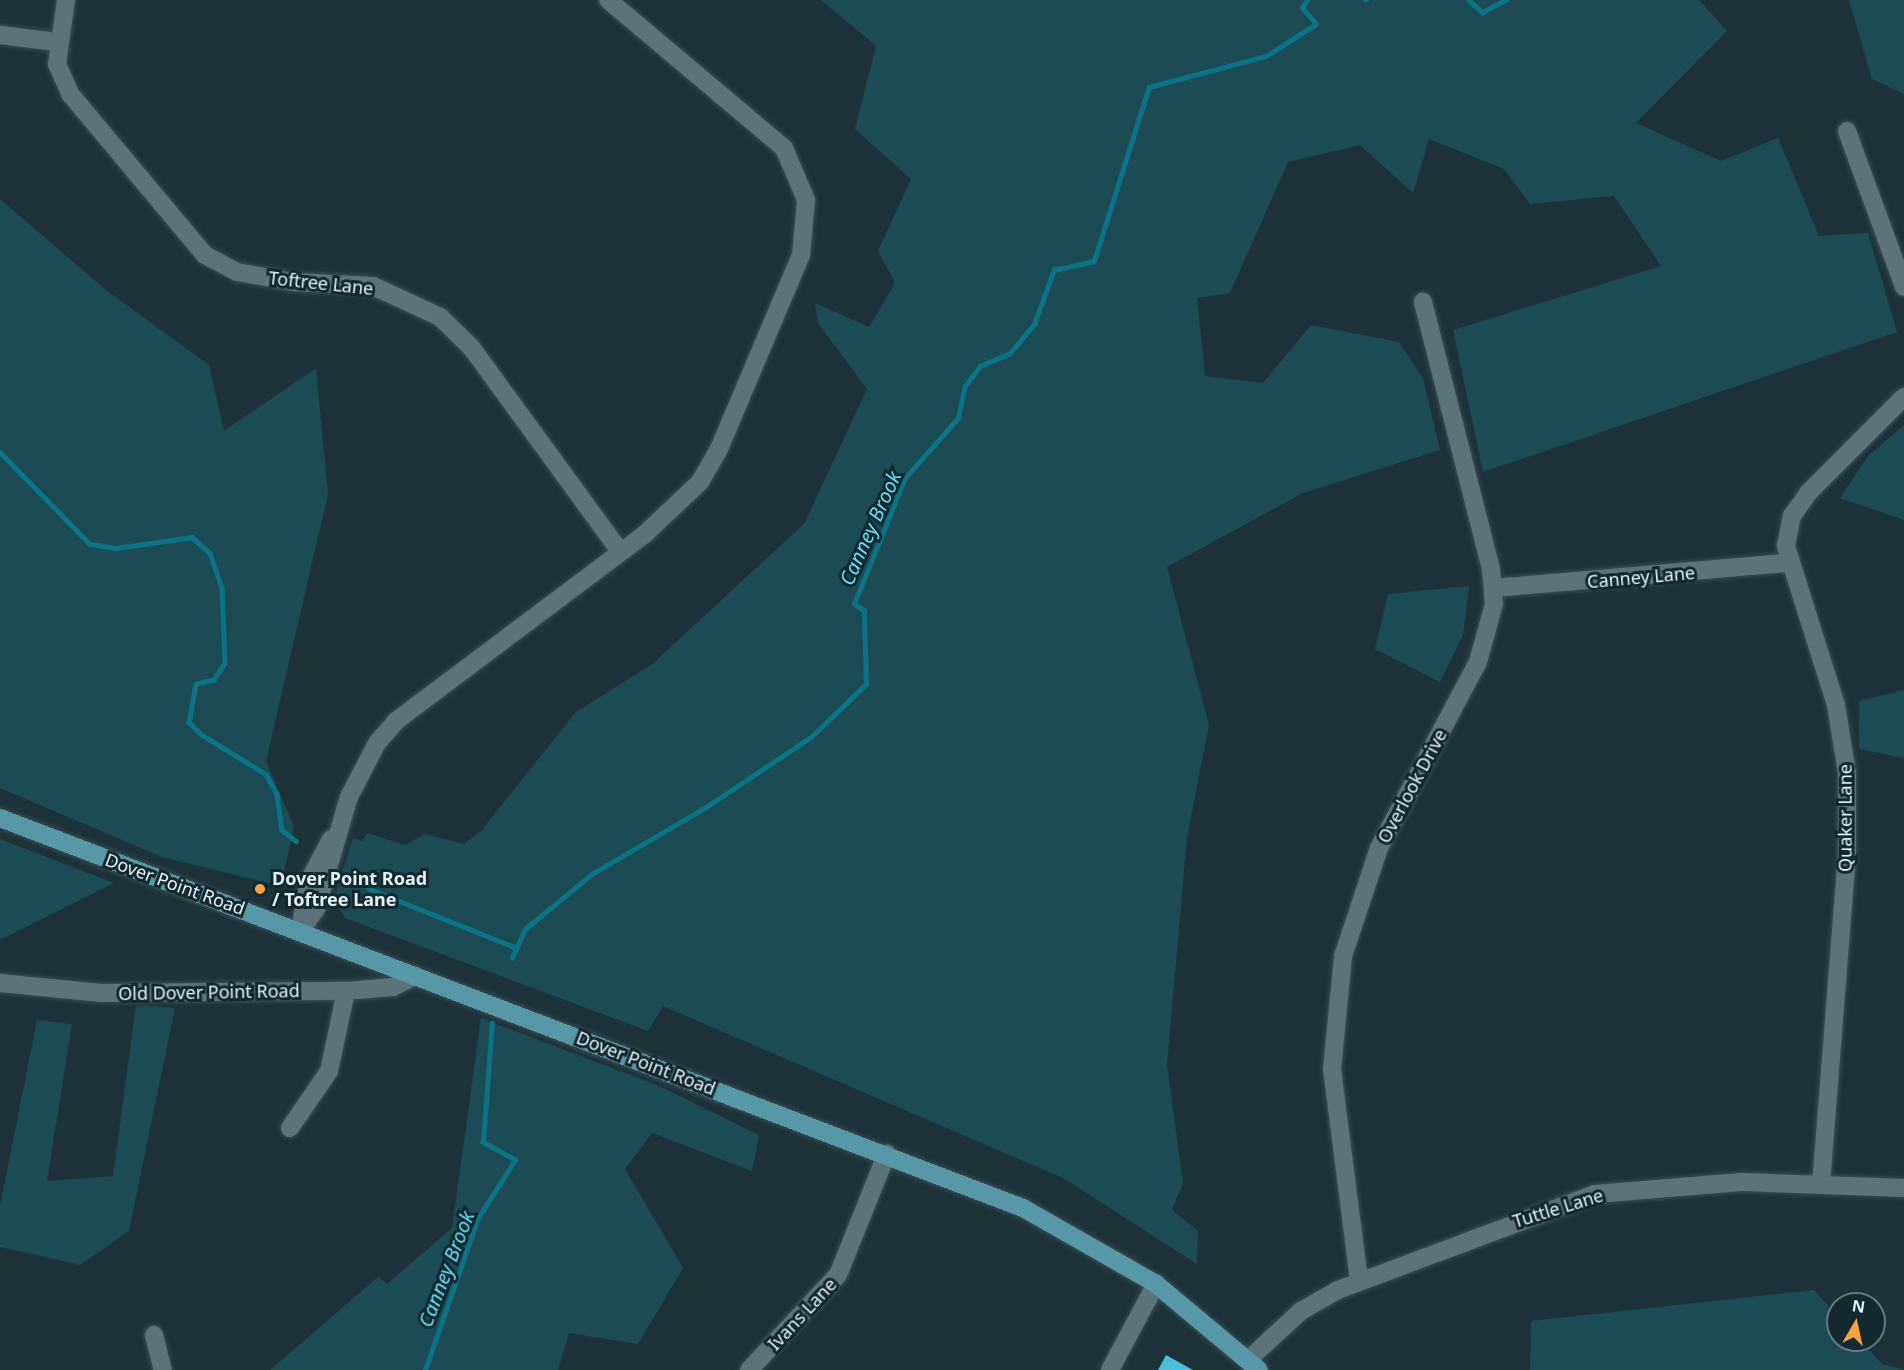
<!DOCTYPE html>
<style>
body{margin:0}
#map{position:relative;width:1904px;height:1370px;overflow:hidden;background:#1d3339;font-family:"Noto Sans",sans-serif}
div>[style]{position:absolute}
.green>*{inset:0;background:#1c4b56}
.stream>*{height:4.5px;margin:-2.25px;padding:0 2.25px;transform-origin:2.25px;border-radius:2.25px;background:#0b7386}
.building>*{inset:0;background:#49bfd9}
.roads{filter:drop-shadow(0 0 2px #3a4e53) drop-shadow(0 0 2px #3a4e53)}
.minor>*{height:18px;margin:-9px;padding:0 9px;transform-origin:9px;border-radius:9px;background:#5b7379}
.major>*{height:18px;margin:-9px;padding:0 9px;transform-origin:9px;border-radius:9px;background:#5798a8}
.dots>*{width:16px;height:16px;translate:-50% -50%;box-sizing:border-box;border:3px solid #13292f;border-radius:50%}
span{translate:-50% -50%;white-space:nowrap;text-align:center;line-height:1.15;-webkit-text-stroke:6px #13292f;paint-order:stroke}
.street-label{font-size:18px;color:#e3f0f4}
.poi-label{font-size:18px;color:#e3f0f4;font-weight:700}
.left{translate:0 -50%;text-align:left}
.water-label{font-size:20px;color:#68ddf9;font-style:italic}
.north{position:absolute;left:1826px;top:1292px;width:60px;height:60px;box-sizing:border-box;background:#13292f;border:2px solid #66797e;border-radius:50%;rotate:9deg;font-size:16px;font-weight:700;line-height:24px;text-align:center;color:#e3f0f4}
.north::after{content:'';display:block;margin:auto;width:21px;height:27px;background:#f6a246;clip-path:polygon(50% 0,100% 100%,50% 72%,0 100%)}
</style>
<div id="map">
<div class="green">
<div style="clip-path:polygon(821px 0,1699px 0,1727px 31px,1636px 123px,1721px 161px,1778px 138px,1819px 236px,1868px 233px,1897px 332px,1483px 472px,1453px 330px,1661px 266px,1614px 196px,1530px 204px,1504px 169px,1429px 139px,1413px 193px,1360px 145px,1288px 162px,1230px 293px,1197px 298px,1205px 376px,1263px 383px,1311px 325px,1399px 342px,1423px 378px,1440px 450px,1303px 493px,1167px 567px,1209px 725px,1187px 837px,1167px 1065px,1183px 1183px,1172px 1210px,1198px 1231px,1197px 1264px,1063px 1178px,663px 1006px,648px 1031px,345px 918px,334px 898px,353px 838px,362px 841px,367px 833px,405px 845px,425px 834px,464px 844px,481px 831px,576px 712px,651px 665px,804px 524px,867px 389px,818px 323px,815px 303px,869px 327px,895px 283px,878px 251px,911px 179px,855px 129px,876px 46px)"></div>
<div style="clip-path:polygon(1849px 0,1904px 0,1904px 94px,1872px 79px)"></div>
<div style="clip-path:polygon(0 199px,106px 290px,209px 365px,224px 431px,316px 368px,328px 494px,266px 761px,294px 826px,281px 886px,162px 857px,0 788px)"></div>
<div style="clip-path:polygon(1904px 425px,1904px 520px,1840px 498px,1868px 456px)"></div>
<div style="clip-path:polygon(1469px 586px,1463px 635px,1440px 682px,1375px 649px,1388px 594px)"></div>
<div style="clip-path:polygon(1904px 690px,1904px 758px,1859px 749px,1859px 701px)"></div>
<div style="clip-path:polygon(0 839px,114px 883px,0 940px)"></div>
<div style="clip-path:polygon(136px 1005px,175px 1008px,129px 1231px,80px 1265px,0 1247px,0 1206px,37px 1020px,72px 1024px,47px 1181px,113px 1176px)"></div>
<div style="clip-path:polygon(481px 1018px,657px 1085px,759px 1135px,752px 1171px,652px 1133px,625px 1169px,683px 1268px,638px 1344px,569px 1333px,558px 1370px,270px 1370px,378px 1277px,387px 1284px,452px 1228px)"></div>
<div style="clip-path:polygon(1814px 1290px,1838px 1316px,1838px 1340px,1860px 1340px,1882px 1364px,1904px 1370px,1530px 1370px,1531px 1321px)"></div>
</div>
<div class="stream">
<div style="left:1365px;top:0;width:2px"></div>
<div style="left:1469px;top:0;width:18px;rotate:43deg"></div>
<div style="left:1482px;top:12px;width:27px;rotate:-27deg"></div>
<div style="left:0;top:452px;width:129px;rotate:45.6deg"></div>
<div style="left:90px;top:544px;width:26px;rotate:9deg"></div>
<div style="left:116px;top:548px;width:77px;rotate:-8.2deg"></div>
<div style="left:192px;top:537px;width:24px;rotate:42deg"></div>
<div style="left:210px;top:553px;width:37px;rotate:71deg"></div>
<div style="left:222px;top:588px;width:75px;rotate:87.7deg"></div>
<div style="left:225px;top:663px;width:20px;rotate:123deg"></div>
<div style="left:214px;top:680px;width:18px;rotate:167deg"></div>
<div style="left:196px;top:684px;width:39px;rotate:100deg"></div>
<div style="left:189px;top:722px;width:18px;rotate:45deg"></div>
<div style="left:202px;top:735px;width:75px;rotate:31.4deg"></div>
<div style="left:266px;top:774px;width:24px;rotate:62deg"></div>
<div style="left:277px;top:795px;width:35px;rotate:82deg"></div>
<div style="left:282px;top:830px;width:18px;rotate:38deg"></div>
<div style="left:350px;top:874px;width:27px;rotate:36deg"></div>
<div style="left:372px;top:890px;width:156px;rotate:21.8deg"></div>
<div style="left:512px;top:958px;width:32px;rotate:-66deg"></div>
<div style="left:525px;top:929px;width:87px;rotate:-39.4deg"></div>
<div style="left:592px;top:874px;width:132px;rotate:-30.4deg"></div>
<div style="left:706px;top:807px;width:126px;rotate:-33.7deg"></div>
<div style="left:811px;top:737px;width:76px;rotate:-43.9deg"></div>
<div style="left:866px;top:684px;width:73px;rotate:-91.6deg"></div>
<div style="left:864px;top:611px;width:12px;rotate:-145deg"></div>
<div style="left:854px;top:604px;width:136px;rotate:-68deg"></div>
<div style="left:905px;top:478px;width:80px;rotate:-48.5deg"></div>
<div style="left:958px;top:418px;width:33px;rotate:-78deg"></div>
<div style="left:965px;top:386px;width:25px;rotate:-53deg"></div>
<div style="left:980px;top:366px;width:33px;rotate:-23deg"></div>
<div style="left:1010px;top:353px;width:38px;rotate:-50deg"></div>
<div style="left:1034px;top:324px;width:58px;rotate:-69.7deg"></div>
<div style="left:1054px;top:270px;width:41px;rotate:-12.7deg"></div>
<div style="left:1094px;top:261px;width:182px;rotate:-72.5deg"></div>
<div style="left:1149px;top:87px;width:121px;rotate:-14.8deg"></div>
<div style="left:1266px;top:56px;width:59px;rotate:-32.6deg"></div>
<div style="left:1316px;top:24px;width:21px;rotate:-131deg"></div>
<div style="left:1302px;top:8px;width:9px;rotate:-58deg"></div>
<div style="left:425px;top:1370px;width:161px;rotate:-70.8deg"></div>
<div style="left:478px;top:1218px;width:69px;rotate:-57.5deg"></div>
<div style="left:515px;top:1160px;width:37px;rotate:-151deg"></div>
<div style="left:483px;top:1142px;width:119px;rotate:-85.7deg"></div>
</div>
<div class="building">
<div style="clip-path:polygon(1166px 1355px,1193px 1370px,1158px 1370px)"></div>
</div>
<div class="roads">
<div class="minor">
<div style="left:66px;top:0;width:65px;rotate:98deg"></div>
<div style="left:57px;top:64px;width:34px;rotate:66deg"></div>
<div style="left:71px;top:95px;width:209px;rotate:50.1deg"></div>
<div style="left:205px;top:255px;width:36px;rotate:28deg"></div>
<div style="left:237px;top:272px;width:57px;rotate:10.1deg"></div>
<div style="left:293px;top:282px;width:80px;rotate:2.9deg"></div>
<div style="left:373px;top:286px;width:74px;rotate:24.8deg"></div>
<div style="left:440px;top:317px;width:43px;rotate:44.1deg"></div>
<div style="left:471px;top:347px;width:253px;rotate:53.9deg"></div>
<div style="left:0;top:35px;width:57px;rotate:7deg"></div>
<div style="left:1847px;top:131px;width:166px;rotate:69.9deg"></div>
<div style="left:1494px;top:588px;width:295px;rotate:-4.9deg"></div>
<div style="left:300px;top:930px;width:50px;rotate:-79.6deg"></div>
<div style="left:309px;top:881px;width:47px;rotate:-62.4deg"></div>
<div style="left:300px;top:931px;width:27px;rotate:-54deg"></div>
<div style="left:316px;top:909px;width:117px;rotate:-73.6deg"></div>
<div style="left:349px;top:797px;width:61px;rotate:-62.6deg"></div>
<div style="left:377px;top:743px;width:29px;rotate:-49deg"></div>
<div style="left:396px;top:721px;width:311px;rotate:-36.9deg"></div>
<div style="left:645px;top:534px;width:76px;rotate:-43.4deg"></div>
<div style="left:700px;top:482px;width:38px;rotate:-60deg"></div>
<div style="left:719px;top:449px;width:211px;rotate:-67.1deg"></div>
<div style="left:801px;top:255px;width:55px;rotate:-84.8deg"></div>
<div style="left:806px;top:200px;width:56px;rotate:-112.9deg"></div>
<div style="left:784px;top:148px;width:230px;rotate:-139.9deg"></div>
<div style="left:0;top:983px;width:102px;rotate:5.6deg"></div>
<div style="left:102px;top:993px;width:244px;rotate:-0.5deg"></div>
<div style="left:346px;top:991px;width:47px;rotate:-4.9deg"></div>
<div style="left:393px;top:987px;width:25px;rotate:-27deg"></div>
<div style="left:290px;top:1128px;width:69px;rotate:-55.6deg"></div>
<div style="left:329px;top:1071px;width:82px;rotate:-78deg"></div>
<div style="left:1821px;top:1185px;width:331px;rotate:-85.5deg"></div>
<div style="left:1847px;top:855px;width:82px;rotate:-90deg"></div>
<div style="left:1847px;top:773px;width:69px;rotate:-99.2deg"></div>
<div style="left:1836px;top:705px;width:167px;rotate:-107.5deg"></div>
<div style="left:1786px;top:546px;width:31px;rotate:-79deg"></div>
<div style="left:1792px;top:516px;width:28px;rotate:-55deg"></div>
<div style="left:1808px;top:493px;width:136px;rotate:-45deg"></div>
<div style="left:1359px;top:1280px;width:213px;rotate:-97.3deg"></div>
<div style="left:1332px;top:1069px;width:114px;rotate:-84.4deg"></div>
<div style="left:1343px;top:956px;width:114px;rotate:-71.6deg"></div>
<div style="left:1379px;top:848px;width:211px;rotate:-62deg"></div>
<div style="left:1478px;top:662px;width:60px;rotate:-74.6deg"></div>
<div style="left:1494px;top:604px;width:35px;rotate:-95deg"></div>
<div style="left:1491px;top:569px;width:276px;rotate:-104.3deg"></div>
<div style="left:154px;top:1335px;width:36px;rotate:76deg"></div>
<div style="left:1248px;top:1360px;width:72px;rotate:-42.8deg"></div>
<div style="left:1301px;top:1311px;width:43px;rotate:-29.6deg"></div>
<div style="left:1338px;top:1290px;width:274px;rotate:-20.5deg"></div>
<div style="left:1595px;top:1194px;width:147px;rotate:-4.7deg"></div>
<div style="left:1742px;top:1182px;width:162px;rotate:2.1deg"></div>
<div style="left:749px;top:1370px;width:130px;rotate:-46.9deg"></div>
<div style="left:838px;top:1275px;width:131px;rotate:-68.1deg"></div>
<div style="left:1110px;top:1370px;width:98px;rotate:-61.9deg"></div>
</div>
<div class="major">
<div style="left:0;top:818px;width:1095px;rotate:20.87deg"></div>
<div style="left:1023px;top:1208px;width:153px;rotate:29.7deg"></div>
<div style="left:1156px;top:1284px;width:134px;rotate:39.9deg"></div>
</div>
</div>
<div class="dots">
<div style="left:260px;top:889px;background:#f6a246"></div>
</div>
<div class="street-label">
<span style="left:321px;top:283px;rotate:6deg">Toftree Lane</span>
<span style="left:1641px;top:577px;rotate:-5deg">Canney Lane</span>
<span style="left:1412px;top:786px;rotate:-62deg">Overlook Drive</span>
<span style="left:1845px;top:818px;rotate:-90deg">Quaker Lane</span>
<span style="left:175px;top:884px;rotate:20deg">Dover Point Road</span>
<span style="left:209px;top:992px;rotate:-1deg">Old Dover Point Road</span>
<span style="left:646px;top:1063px;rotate:21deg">Dover Point Road</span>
<span style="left:1558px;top:1208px;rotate:-17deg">Tuttle Lane</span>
<span style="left:802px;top:1314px;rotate:-47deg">Ivans Lane</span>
</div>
<div class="poi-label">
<span class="left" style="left:272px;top:889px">Dover Point Road<br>/ Toftree Lane</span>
</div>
<div class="water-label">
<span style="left:870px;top:528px;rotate:-66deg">Canney Brook</span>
<span style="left:446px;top:1269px;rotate:-69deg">Canney Brook</span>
</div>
<div class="north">N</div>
</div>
